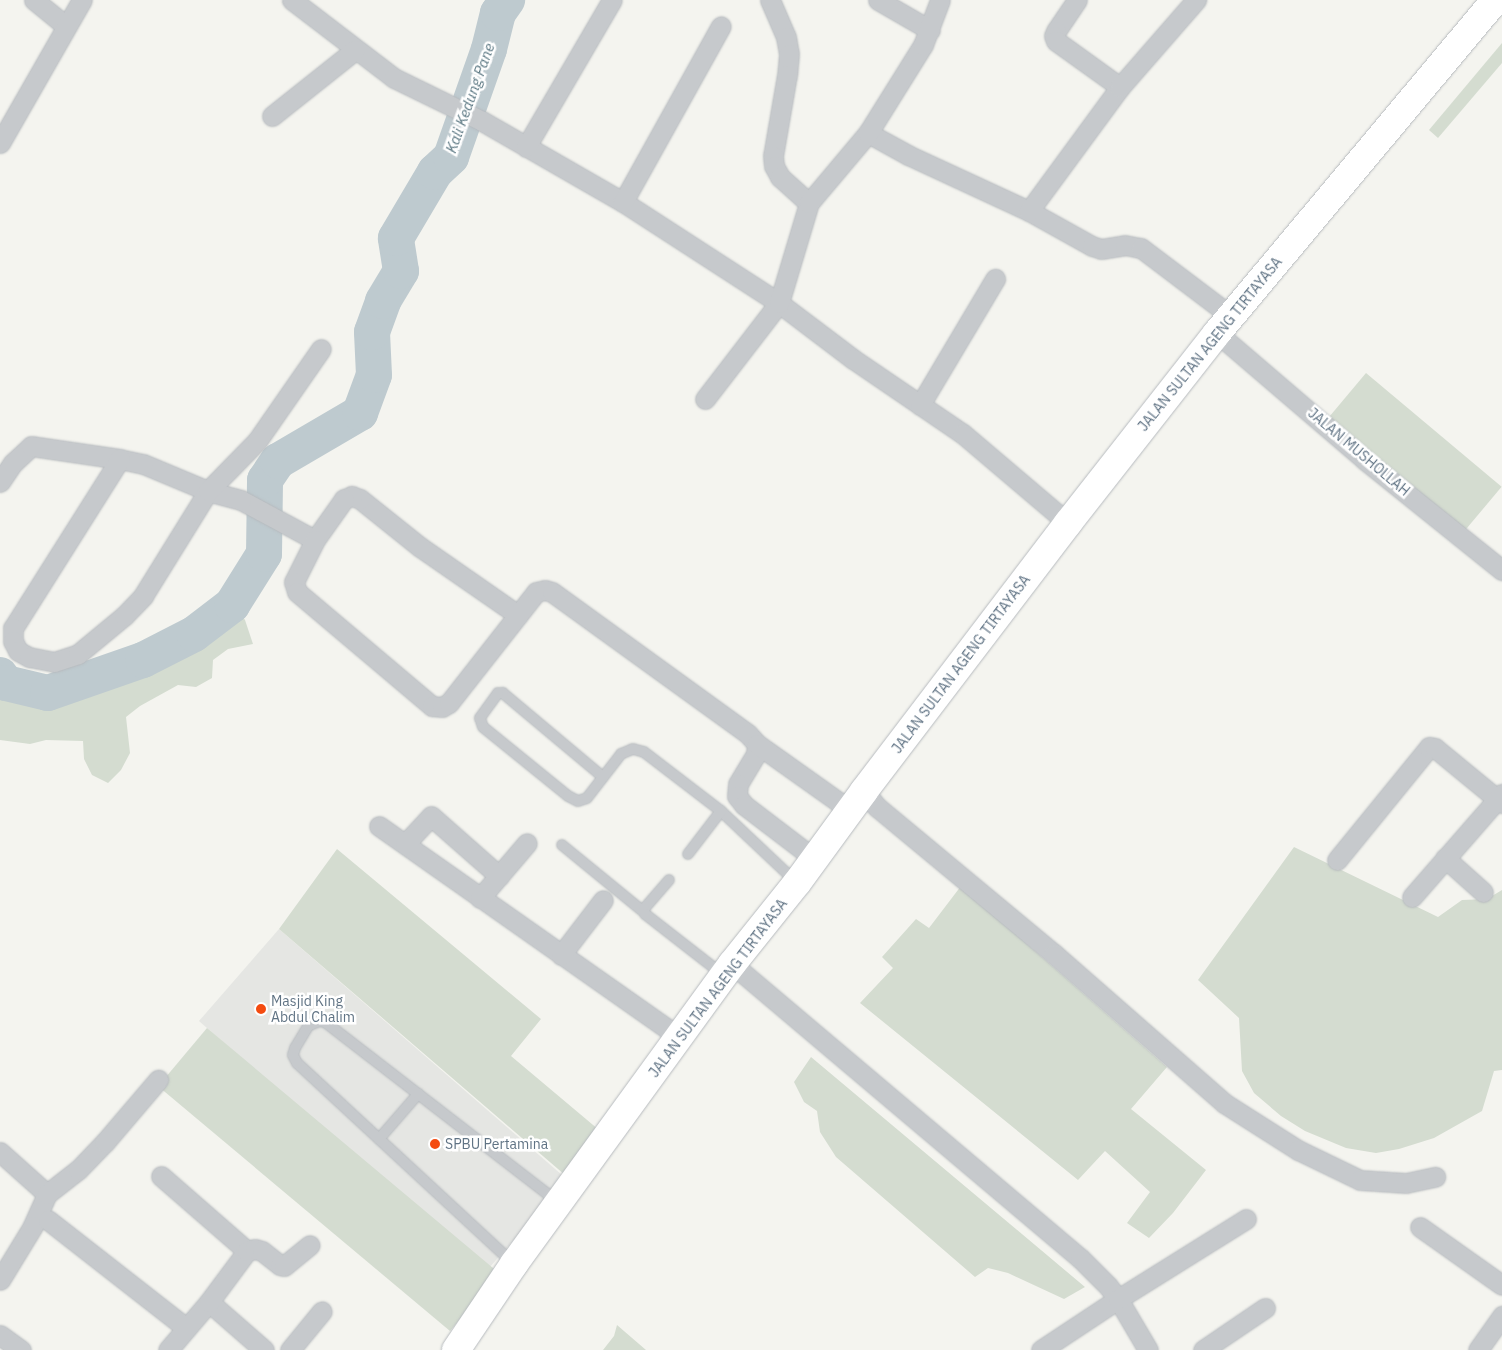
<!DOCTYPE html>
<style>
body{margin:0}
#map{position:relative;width:1502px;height:1350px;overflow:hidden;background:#f4f4ef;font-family:"IBM Plex Sans",sans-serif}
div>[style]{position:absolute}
.built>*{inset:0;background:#e5e6e3;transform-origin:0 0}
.green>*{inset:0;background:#d4dcd0;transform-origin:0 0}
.river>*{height:36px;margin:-18px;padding:0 18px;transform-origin:18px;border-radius:18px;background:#becacf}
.roads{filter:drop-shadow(0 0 1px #b6babe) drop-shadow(0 0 1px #b6babe)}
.service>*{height:10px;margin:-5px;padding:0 5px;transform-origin:5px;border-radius:5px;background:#c6c9cc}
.minor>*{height:19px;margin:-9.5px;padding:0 9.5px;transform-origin:9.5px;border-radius:9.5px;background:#c6c9cc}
.primary>*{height:28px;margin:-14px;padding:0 14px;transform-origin:14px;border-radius:14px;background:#fff}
.dots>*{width:14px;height:14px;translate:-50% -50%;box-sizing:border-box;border:2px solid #fff;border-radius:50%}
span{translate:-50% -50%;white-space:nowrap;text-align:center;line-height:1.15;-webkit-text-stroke:5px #fff;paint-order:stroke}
.street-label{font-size:14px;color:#607384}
.poi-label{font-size:14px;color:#607384}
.left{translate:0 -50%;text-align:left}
.water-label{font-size:15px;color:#5b7782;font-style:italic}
</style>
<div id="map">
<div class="built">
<div style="left:279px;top:929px;width:381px;height:122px;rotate:41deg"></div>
</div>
<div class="green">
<div style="clip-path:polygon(1502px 43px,1502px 63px,1438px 138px,1429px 130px)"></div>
<div style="left:1366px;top:373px;width:177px;height:62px;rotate:40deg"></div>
<div style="clip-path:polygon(238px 610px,245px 620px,253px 644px,228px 649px,213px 660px,212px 678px,196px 687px,178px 685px,140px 706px,126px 717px,130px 753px,121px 770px,108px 783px,92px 775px,84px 759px,83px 741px,46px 740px,30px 744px,0 740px,0 687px,48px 701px,146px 667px,198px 640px)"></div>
<div style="clip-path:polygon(1294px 847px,1438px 917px,1462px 900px,1487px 899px,1502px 890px,1502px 1070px,1494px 1071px,1482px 1111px,1434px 1138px,1399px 1149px,1376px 1153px,1346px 1148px,1305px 1131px,1281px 1116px,1254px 1093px,1242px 1071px,1239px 1018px,1198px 980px)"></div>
<div style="clip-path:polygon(337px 849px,541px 1019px,511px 1056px,599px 1130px,565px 1175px,279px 929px)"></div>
<div style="clip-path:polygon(961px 886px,1167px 1067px,1131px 1109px,1206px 1170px,1173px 1213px,1149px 1238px,1127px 1223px,1150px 1192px,1105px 1151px,1078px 1180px,860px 1003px,893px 968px,882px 957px,916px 919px,929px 928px)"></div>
<div style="left:207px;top:1028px;width:381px;height:76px;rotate:40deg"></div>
<div style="clip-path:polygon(811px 1057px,1085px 1287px,1064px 1299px,1008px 1273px,988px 1268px,975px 1277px,836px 1157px,820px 1132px,817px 1111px,804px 1102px,794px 1082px)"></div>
<div style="clip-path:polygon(617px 1325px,646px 1350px,603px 1350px,614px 1336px)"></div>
</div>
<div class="river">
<div style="left:0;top:675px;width:10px;rotate:53deg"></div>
<div style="left:6px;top:683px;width:43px;rotate:13.4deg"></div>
<div style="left:48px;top:693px;width:101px;rotate:-19.2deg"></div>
<div style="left:143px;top:660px;width:57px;rotate:-27deg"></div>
<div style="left:194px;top:634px;width:48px;rotate:-37.3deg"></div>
<div style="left:232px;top:605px;width:60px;rotate:-57.9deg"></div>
<div style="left:264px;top:554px;width:74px;rotate:-89.2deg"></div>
<div style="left:265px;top:480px;width:23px;rotate:-56deg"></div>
<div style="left:278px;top:461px;width:95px;rotate:-30.3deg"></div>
<div style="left:360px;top:413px;width:40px;rotate:-69.8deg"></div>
<div style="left:374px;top:375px;width:43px;rotate:-92.7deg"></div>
<div style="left:372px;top:332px;width:33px;rotate:-70deg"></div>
<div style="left:383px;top:301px;width:35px;rotate:-59deg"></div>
<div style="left:401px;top:271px;width:33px;rotate:-99deg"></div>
<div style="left:396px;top:238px;width:77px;rotate:-59.4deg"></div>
<div style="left:435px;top:172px;width:22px;rotate:-43deg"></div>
<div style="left:451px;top:157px;width:114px;rotate:-70.6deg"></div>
<div style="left:489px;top:49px;width:37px;rotate:-76deg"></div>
<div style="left:498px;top:13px;width:16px;rotate:-55deg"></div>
</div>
<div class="roads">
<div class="service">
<div style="left:603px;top:777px;width:131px;rotate:-140deg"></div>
<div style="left:503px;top:693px;width:5px;rotate:180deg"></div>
<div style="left:498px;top:693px;width:31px;rotate:126deg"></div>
<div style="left:480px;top:718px;width:9px;rotate:72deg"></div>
<div style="left:483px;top:727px;width:109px;rotate:39.1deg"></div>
<div style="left:568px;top:796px;width:11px;rotate:27deg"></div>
<div style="left:578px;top:801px;width:9px;rotate:-18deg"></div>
<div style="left:587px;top:798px;width:56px;rotate:-52.3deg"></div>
<div style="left:621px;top:754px;width:13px;rotate:-23deg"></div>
<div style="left:633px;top:749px;width:11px;rotate:15deg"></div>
<div style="left:644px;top:752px;width:97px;rotate:37.5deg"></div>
<div style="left:721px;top:811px;width:103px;rotate:43.4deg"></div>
<div style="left:562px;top:845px;width:106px;rotate:39.3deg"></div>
<div style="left:688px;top:854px;width:54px;rotate:-52.5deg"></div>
<div style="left:669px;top:880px;width:38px;rotate:131deg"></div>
<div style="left:644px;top:909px;width:5px;rotate:79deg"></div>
<div style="left:645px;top:914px;width:98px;rotate:37.9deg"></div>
<div style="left:379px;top:1139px;width:60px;rotate:-49.1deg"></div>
<div style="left:513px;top:1263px;width:294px;rotate:-137.2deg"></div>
<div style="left:297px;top:1063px;width:9px;rotate:-117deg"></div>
<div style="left:293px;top:1055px;width:7px;rotate:-74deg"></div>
<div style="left:295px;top:1048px;width:26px;rotate:-59deg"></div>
<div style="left:308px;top:1026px;width:12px;rotate:-24deg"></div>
<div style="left:319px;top:1021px;width:6px;rotate:9deg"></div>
<div style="left:325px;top:1022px;width:294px;rotate:37.7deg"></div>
</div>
<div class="minor">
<div style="left:34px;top:0;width:41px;rotate:39.1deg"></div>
<div style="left:292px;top:0;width:128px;rotate:37.4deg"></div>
<div style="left:394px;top:78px;width:98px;rotate:26deg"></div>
<div style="left:482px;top:121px;width:163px;rotate:29.9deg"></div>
<div style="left:623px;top:202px;width:186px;rotate:32.9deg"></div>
<div style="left:779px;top:303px;width:93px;rotate:37.1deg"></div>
<div style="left:853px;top:359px;width:133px;rotate:34.3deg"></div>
<div style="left:963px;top:434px;width:138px;rotate:40.3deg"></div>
<div style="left:770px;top:0;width:40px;rotate:66.6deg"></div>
<div style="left:786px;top:37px;width:17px;rotate:80deg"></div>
<div style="left:789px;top:54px;width:21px;rotate:95deg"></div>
<div style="left:787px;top:75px;width:82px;rotate:99.8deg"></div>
<div style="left:773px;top:156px;width:10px;rotate:84deg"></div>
<div style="left:774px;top:166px;width:13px;rotate:61deg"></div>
<div style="left:780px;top:177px;width:39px;rotate:42deg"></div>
<div style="left:878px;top:0;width:60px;rotate:30deg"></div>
<div style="left:1077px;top:0;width:37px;rotate:124deg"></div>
<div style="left:1056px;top:31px;width:5px;rotate:112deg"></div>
<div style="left:1054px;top:36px;width:5px;rotate:68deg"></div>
<div style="left:1056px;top:41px;width:79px;rotate:35.7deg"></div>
<div style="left:272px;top:116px;width:106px;rotate:-38.5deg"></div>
<div style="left:868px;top:133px;width:46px;rotate:28.8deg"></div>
<div style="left:908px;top:155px;width:133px;rotate:24.8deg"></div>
<div style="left:1029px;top:211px;width:72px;rotate:29.1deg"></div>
<div style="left:1092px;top:246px;width:9px;rotate:18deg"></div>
<div style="left:1101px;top:249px;width:24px;rotate:-9deg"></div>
<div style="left:1125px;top:245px;width:16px;rotate:11deg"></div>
<div style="left:1141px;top:248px;width:113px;rotate:37.1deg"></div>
<div style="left:0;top:143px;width:165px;rotate:-60.2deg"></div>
<div style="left:526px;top:147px;width:170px;rotate:-59.7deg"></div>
<div style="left:623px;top:202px;width:201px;rotate:-60.9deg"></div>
<div style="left:1029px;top:211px;width:154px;rotate:-53.7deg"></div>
<div style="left:1120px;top:87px;width:116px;rotate:-48.9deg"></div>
<div style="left:1217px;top:333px;width:195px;rotate:40.6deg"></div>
<div style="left:1365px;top:460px;width:176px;rotate:38.8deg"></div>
<div style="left:705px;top:399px;width:121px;rotate:-52.4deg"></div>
<div style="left:779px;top:303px;width:104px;rotate:-73.3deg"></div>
<div style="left:809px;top:203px;width:92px;rotate:-49.9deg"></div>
<div style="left:868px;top:133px;width:104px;rotate:-58deg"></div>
<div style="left:923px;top:45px;width:48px;rotate:-69.3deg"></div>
<div style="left:920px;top:405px;width:147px;rotate:-59.2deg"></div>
<div style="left:0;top:482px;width:23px;rotate:-56deg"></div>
<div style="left:13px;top:463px;width:25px;rotate:-43deg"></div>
<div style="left:31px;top:446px;width:90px;rotate:8.3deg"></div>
<div style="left:315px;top:540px;width:84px;rotate:-151.6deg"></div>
<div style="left:241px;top:500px;width:34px;rotate:-165deg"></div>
<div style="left:208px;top:491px;width:70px;rotate:-157.4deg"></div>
<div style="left:143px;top:464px;width:24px;rotate:-168deg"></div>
<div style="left:120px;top:459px;width:200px;rotate:122.3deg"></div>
<div style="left:13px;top:628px;width:13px;rotate:90deg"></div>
<div style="left:13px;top:641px;width:11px;rotate:63deg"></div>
<div style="left:18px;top:651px;width:13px;rotate:29deg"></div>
<div style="left:29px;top:657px;width:25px;rotate:11deg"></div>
<div style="left:54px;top:662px;width:25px;rotate:-18deg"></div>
<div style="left:78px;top:654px;width:60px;rotate:-39.6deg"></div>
<div style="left:124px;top:616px;width:28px;rotate:-46deg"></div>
<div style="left:143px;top:596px;width:123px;rotate:-58.2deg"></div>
<div style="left:208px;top:491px;width:70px;rotate:-45.6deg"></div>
<div style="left:257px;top:441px;width:112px;rotate:-55.2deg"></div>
<div style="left:518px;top:615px;width:119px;rotate:-145.2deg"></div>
<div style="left:420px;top:547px;width:77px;rotate:-141.3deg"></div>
<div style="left:360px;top:499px;width:9px;rotate:-159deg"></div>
<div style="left:352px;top:496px;width:9px;rotate:159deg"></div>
<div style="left:344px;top:499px;width:50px;rotate:125.3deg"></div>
<div style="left:315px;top:540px;width:47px;rotate:116.6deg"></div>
<div style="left:294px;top:582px;width:10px;rotate:73deg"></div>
<div style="left:297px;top:592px;width:177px;rotate:40.2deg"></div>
<div style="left:432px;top:706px;width:10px;rotate:6deg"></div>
<div style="left:442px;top:707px;width:8px;rotate:-30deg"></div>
<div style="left:449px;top:703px;width:141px;rotate:-51.9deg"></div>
<div style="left:536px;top:592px;width:9px;rotate:-13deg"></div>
<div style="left:545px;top:590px;width:7px;rotate:16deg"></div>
<div style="left:552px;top:592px;width:242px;rotate:35.9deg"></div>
<div style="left:748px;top:734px;width:13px;rotate:48deg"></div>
<div style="left:757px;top:744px;width:10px;rotate:96deg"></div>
<div style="left:756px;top:754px;width:35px;rotate:121deg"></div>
<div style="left:738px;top:784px;width:12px;rotate:95deg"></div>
<div style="left:737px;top:796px;width:11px;rotate:52deg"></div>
<div style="left:744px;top:805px;width:89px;rotate:37.3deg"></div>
<div style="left:757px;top:744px;width:114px;rotate:35.4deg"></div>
<div style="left:864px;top:791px;width:21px;rotate:51deg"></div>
<div style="left:877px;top:807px;width:230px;rotate:39.7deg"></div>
<div style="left:1054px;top:954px;width:226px;rotate:41.2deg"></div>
<div style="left:1224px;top:1103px;width:88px;rotate:32.4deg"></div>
<div style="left:1298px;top:1150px;width:69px;rotate:25.8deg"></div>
<div style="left:1360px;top:1180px;width:46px;rotate:3.7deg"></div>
<div style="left:1406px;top:1183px;width:30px;rotate:-12deg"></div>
<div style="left:379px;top:826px;width:369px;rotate:35.1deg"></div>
<div style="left:405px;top:844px;width:38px;rotate:-47deg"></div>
<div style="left:431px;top:816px;width:91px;rotate:41.4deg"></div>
<div style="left:1445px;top:858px;width:51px;rotate:41.8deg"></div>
<div style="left:1337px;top:860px;width:146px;rotate:-50.8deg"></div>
<div style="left:1429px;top:747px;width:6px;rotate:9deg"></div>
<div style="left:1435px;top:748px;width:87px;rotate:39.4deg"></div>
<div style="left:1412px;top:897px;width:137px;rotate:-48.9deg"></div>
<div style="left:480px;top:898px;width:72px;rotate:-49.5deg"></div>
<div style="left:561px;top:955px;width:69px;rotate:-52.6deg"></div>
<div style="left:732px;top:964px;width:456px;rotate:40.2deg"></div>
<div style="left:1080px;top:1258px;width:40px;rotate:45deg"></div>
<div style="left:1108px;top:1286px;width:16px;rotate:52deg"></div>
<div style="left:1118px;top:1299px;width:59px;rotate:59.5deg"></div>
<div style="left:0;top:1152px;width:63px;rotate:41.8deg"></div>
<div style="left:47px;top:1194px;width:35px;rotate:114deg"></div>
<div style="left:33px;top:1226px;width:63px;rotate:121.4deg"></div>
<div style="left:161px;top:1176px;width:114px;rotate:41.1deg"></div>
<div style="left:47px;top:1194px;width:39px;rotate:-38deg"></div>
<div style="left:78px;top:1170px;width:39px;rotate:-46deg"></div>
<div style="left:105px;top:1142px;width:82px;rotate:-49.5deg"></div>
<div style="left:48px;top:1220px;width:175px;rotate:38deg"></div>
<div style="left:1420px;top:1227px;width:100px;rotate:35.3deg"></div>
<div style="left:209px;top:1302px;width:73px;rotate:41.1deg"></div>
<div style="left:0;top:1335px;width:26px;rotate:36deg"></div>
<div style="left:168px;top:1350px;width:63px;rotate:-49.5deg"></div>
<div style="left:209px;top:1302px;width:64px;rotate:-53.3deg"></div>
<div style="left:247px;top:1251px;width:8px;rotate:-14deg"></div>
<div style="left:255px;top:1249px;width:7px;rotate:16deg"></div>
<div style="left:262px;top:1251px;width:23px;rotate:38deg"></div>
<div style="left:280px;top:1265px;width:4px;rotate:14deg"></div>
<div style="left:284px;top:1266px;width:33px;rotate:-39deg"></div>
<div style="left:290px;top:1350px;width:50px;rotate:-50.6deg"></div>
<div style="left:1041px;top:1350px;width:92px;rotate:-33.5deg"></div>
<div style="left:1118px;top:1299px;width:151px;rotate:-32deg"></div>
<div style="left:1203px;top:1350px;width:75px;rotate:-34.1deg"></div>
<div style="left:1478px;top:1350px;width:42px;rotate:-54.8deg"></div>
</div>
<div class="primary">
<div style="left:456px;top:1350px;width:104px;rotate:-56deg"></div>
<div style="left:514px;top:1264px;width:371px;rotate:-54deg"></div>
<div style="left:732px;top:964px;width:104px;rotate:-51.3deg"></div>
<div style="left:797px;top:883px;width:114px;rotate:-53.9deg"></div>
<div style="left:864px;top:791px;width:337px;rotate:-52.7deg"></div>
<div style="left:1068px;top:523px;width:241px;rotate:-51.9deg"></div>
<div style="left:1217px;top:333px;width:434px;rotate:-50.1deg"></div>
</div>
</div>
<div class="dots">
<div style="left:261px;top:1009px;background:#f44b10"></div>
<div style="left:435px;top:1144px;background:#f44b10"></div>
</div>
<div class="street-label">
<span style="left:1210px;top:344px;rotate:-51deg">JALAN SULTAN AGENG TIRTAYASA</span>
<span style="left:1359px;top:452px;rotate:40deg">JALAN MUSHOLLAH</span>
<span style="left:961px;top:664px;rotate:-53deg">JALAN SULTAN AGENG TIRTAYASA</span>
<span style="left:718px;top:988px;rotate:-53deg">JALAN SULTAN AGENG TIRTAYASA</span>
</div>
<div class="poi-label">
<span class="left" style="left:271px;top:1009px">Masjid King<br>Abdul Chalim</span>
<span class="left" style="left:445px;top:1144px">SPBU Pertamina</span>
</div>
<div class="water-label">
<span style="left:470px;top:98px;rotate:-70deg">Kali Kedung Pane</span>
</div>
</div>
